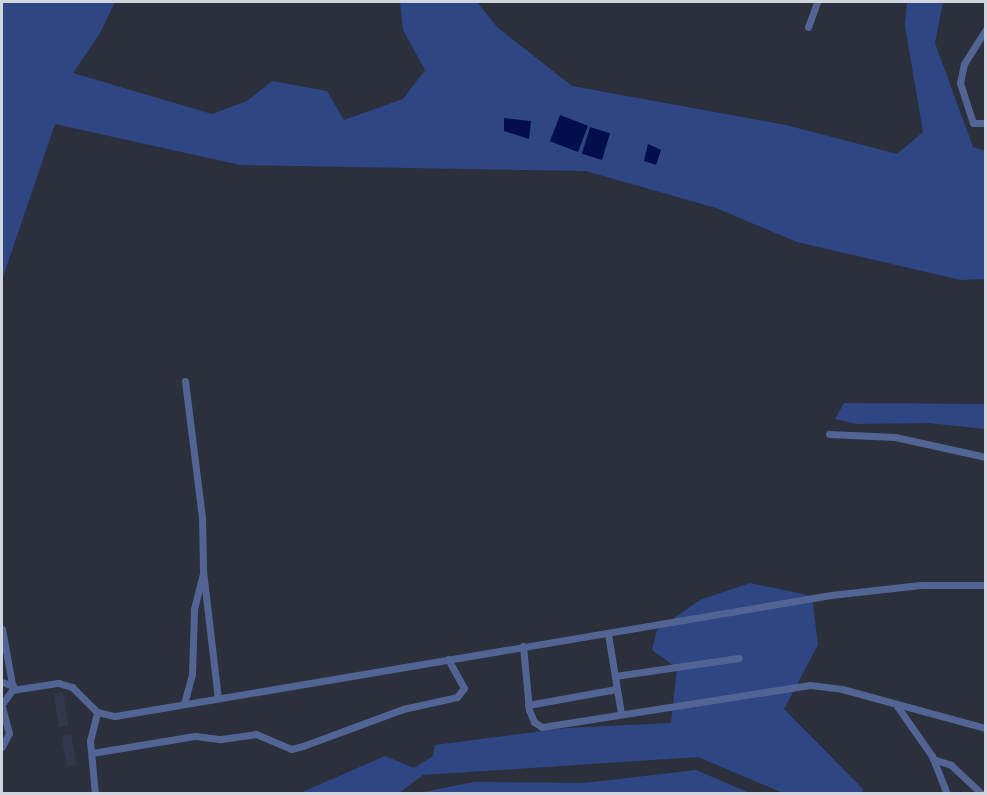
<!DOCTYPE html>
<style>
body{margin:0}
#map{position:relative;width:987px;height:795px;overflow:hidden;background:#2b303c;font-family:"Noto Sans",sans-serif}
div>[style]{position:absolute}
.built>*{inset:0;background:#30384a;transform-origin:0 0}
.green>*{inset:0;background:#2f4684}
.water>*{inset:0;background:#040e4d;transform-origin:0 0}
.street>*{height:7px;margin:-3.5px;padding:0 3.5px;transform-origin:3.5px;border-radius:3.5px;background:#516493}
span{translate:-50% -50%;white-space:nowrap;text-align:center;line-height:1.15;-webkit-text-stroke:4.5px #2b303c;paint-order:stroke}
.frame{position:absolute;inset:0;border:3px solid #d1d5dd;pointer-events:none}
</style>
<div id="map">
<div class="built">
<div style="left:63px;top:692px;width:34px;height:10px;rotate:80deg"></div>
<div style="left:71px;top:734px;width:31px;height:10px;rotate:79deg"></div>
</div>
<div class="green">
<div style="clip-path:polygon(2px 2px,115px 2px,100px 33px,73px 73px,212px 114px,247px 101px,272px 81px,327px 91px,344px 120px,403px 99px,425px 70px,403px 30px,400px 2px,477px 2px,497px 27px,572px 86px,786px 125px,897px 154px,923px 132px,905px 26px,907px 2px,943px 2px,935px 43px,973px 147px,985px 151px,985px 279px,961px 280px,797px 242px,716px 208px,586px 171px,240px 165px,55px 124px,2px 280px)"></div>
<div style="clip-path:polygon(844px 403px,985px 404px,985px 429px,928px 423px,857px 424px,835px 419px)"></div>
<div style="clip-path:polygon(750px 583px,812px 596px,818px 645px,784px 709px,863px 789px,862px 793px,783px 793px,698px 757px,423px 775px,399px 793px,298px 794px,385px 756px,414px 768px,433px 756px,435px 745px,567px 728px,671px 723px,677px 668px,652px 650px,657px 630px,700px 600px)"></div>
<div style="clip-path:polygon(696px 770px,750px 793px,418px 793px,474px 782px,584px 783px)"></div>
</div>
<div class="water">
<div style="left:560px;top:115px;width:30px;height:28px;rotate:21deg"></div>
<div style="clip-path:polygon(504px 118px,531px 121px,529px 139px,504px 131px)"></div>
<div style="left:590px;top:127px;width:21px;height:28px;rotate:17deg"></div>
<div style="clip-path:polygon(648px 144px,661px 150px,656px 165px,644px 161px)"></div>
</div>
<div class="street">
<div style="left:808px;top:27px;width:27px;rotate:-70deg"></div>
<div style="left:986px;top:29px;width:41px;rotate:122.2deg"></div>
<div style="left:964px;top:64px;width:19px;rotate:102deg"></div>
<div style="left:960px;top:83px;width:42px;rotate:72deg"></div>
<div style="left:973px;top:123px;width:13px"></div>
<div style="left:185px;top:381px;width:137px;rotate:82.9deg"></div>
<div style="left:202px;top:517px;width:54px;rotate:88.9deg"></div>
<div style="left:203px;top:571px;width:128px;rotate:83.3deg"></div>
<div style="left:829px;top:434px;width:66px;rotate:2.6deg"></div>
<div style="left:895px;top:437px;width:93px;rotate:12.4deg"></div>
<div style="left:2px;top:629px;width:56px;rotate:79.7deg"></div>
<div style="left:608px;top:634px;width:80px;rotate:80.7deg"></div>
<div style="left:523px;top:646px;width:64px;rotate:84.6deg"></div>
<div style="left:529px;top:710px;width:13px;rotate:67deg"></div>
<div style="left:534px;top:722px;width:9px;rotate:32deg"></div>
<div style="left:542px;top:727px;width:271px;rotate:-8.9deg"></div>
<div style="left:810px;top:685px;width:32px;rotate:7deg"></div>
<div style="left:842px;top:689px;width:149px;rotate:15.2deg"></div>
<div style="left:615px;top:676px;width:125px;rotate:-8.3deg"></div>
<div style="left:2px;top:682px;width:12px;rotate:20deg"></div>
<div style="left:2px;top:704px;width:17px;rotate:-54deg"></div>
<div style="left:12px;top:690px;width:47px;rotate:-8.7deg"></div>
<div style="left:58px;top:683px;width:15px;rotate:16deg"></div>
<div style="left:72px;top:687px;width:35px;rotate:45deg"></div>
<div style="left:97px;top:712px;width:18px;rotate:13deg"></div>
<div style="left:115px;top:716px;width:726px;rotate:-9.59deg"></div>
<div style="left:831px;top:595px;width:90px;rotate:-6.4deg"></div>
<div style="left:920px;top:585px;width:66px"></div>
<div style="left:184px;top:704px;width:31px;rotate:-75deg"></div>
<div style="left:192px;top:674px;width:65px;rotate:-88.2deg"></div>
<div style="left:194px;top:609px;width:34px;rotate:-76deg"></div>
<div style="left:528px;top:705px;width:90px;rotate:-10.2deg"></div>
<div style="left:897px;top:706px;width:61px;rotate:55deg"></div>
<div style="left:932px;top:756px;width:41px;rotate:68.5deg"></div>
<div style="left:2px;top:707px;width:27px;rotate:75deg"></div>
<div style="left:9px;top:733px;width:16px;rotate:117deg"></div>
<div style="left:92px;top:753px;width:104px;rotate:-9.4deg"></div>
<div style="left:195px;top:736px;width:26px;rotate:7deg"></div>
<div style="left:221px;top:739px;width:35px;rotate:-8deg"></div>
<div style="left:256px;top:734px;width:38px;rotate:23deg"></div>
<div style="left:291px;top:749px;width:12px;rotate:-14deg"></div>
<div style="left:303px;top:746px;width:107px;rotate:-20.3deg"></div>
<div style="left:403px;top:709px;width:55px;rotate:-12.5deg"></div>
<div style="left:457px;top:697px;width:11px;rotate:-52deg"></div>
<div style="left:464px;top:688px;width:33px;rotate:-119deg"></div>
<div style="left:933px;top:759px;width:19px;rotate:18deg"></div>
<div style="left:951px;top:765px;width:42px;rotate:43.1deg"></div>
<div style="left:95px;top:794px;width:53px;rotate:-95.4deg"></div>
<div style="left:90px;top:741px;width:30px;rotate:-76deg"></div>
</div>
<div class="frame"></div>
</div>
